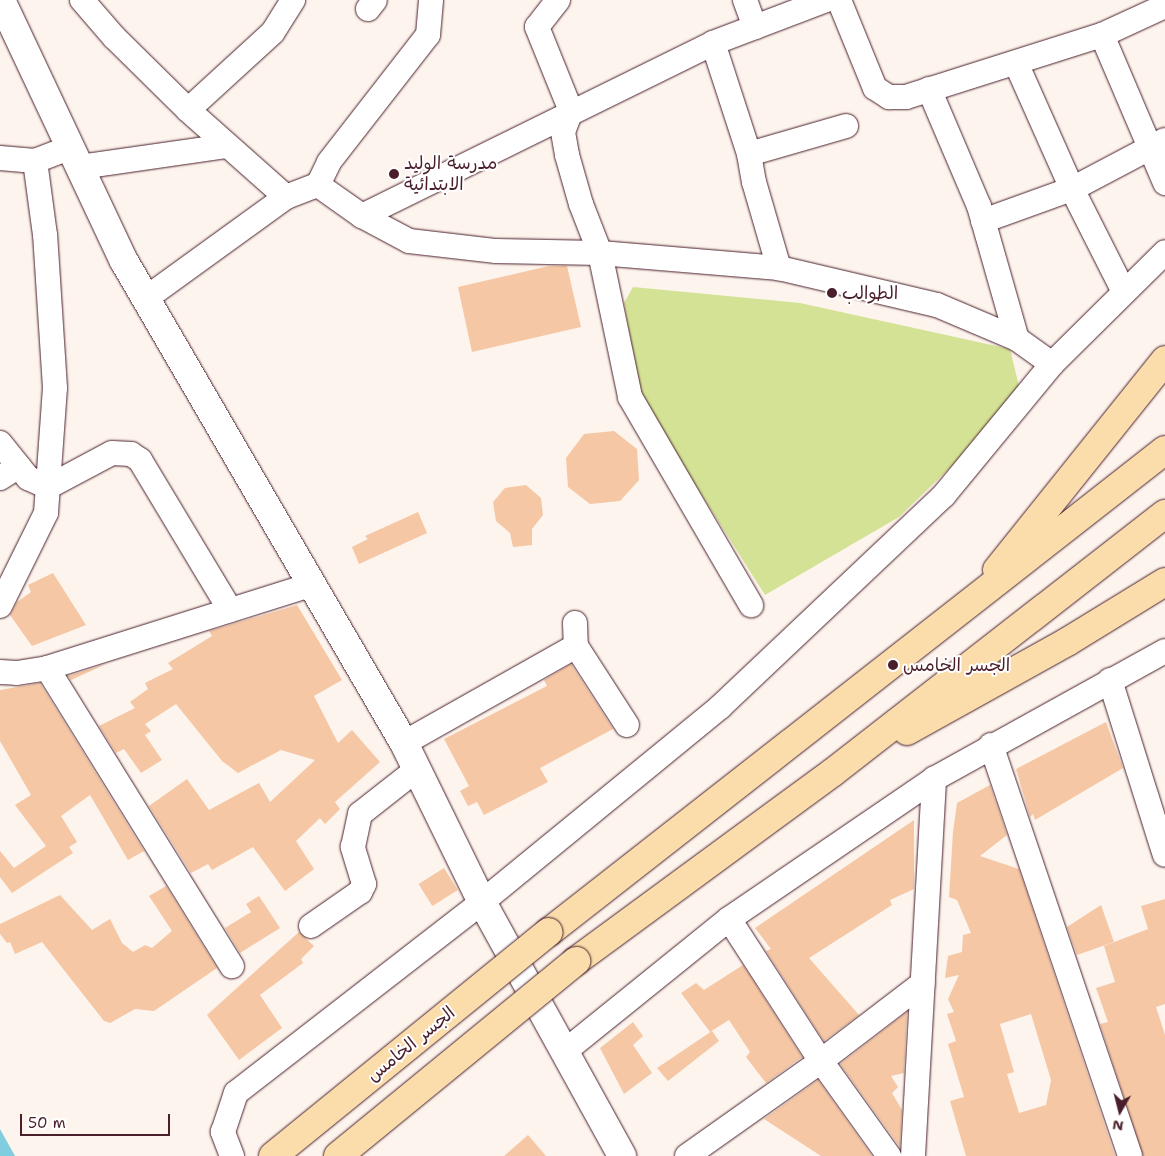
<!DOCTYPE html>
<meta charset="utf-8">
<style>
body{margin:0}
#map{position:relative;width:1165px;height:1156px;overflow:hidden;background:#fdf4ed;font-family:"Shantell Sans","Playpen Sans Arabic",sans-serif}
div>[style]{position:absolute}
.green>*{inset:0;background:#d4e296}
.water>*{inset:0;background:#80cddf}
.building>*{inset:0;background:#f5c7a4;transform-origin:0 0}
.roads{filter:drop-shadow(0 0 1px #4a1f2b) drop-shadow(0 0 1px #4a1f2b)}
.street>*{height:24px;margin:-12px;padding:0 12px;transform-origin:12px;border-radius:12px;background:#fff}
.secondary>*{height:28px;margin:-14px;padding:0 14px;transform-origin:14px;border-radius:14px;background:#fff}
.primary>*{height:28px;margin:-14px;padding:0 14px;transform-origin:14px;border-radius:14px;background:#faddab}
.bridges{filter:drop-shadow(0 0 1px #4a1f2b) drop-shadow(0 0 1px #4a1f2b)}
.primary-bridge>*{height:28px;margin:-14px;padding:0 14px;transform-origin:14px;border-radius:14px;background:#faddab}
.dots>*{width:14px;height:14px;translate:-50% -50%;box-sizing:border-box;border:2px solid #fff;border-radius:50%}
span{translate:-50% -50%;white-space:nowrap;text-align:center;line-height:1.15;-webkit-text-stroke:4px #fff;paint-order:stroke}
.poi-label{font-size:18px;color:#4a1f2b}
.left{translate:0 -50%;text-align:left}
.street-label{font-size:18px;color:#4a1f2b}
.north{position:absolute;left:1095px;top:1086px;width:50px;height:50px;-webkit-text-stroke:4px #fff;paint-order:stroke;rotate:188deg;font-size:14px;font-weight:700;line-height:20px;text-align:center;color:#4a1f2b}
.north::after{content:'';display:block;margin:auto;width:18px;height:22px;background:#4a1f2b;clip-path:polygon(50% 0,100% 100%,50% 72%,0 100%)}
.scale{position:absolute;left:20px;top:1114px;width:150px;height:22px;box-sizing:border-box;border:2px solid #4a1f2b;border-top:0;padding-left:6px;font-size:15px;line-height:18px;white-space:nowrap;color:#4a1f2b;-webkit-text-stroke:4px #fff;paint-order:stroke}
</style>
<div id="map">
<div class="green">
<div style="clip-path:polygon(633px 287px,800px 303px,1010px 349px,1019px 386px,984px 435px,899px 517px,765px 595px,641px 399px,624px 303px)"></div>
</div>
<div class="water">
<div style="clip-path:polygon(0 1129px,15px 1156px,0 1156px)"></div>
</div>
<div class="building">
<div style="clip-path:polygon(549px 266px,567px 266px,581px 327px,472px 352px,458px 287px)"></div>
<div style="clip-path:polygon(614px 431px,637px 449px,639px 480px,620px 501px,590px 504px,568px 487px,566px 458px,584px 434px)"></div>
<div style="clip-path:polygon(526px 485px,541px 498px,543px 515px,532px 529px,532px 545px,513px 547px,510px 533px,496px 521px,493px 502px,505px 488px)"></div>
<div style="clip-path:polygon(418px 512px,427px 533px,359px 564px,352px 547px,368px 539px,365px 536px)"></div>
<div style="clip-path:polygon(53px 573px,86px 625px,32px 646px,10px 615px,17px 602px,31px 592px,28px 585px)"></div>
<div style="clip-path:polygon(297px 605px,342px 680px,314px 696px,338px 743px,352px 730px,380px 762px,335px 802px,340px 809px,325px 824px,320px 818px,296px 841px,314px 869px,285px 891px,253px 847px,212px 870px,208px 864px,191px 873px,149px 806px,187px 779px,209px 810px,259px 783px,270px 802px,315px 760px,281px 750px,238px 773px,222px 761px,176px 704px,145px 724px,151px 731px,145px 735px,162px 760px,141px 773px,124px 749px,116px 753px,99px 726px,135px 708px,130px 702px,148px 689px,145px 683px,173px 669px,168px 663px,212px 636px,209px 631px)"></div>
<div style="clip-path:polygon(106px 664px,71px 680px,68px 676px)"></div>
<div style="clip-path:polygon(571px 664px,613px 729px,540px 768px,548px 782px,484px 815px,477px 802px,468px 806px,460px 791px,469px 786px,444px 739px,547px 686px,544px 680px)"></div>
<div style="clip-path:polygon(40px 683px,144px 851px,128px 860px,90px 795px,61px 816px,77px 842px,69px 847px,73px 853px,12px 893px,0 877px,0 851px,14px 868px,46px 846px,15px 805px,31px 795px,0 741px,0 690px)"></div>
<div style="clip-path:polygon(1106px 722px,1123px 768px,1035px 820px,1033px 814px,1030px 817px,1016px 769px)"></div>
<div style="clip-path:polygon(evenodd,990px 785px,1007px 835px,980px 856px,1019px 869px,1115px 1156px,966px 1156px,950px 1101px,964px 1097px,948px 1044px,956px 1041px,947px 1014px,954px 1012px,948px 999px,959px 975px,945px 978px,948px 956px,962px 952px,963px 935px,971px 933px,957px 900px,949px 897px,953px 832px,957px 803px,990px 785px,1031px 1014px,1051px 1080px,1046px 1105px,1019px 1113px,1007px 1074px,1014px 1072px,1000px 1024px,1031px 1014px)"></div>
<div style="clip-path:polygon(914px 820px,914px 889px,890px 900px,892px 905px,809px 958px,859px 1015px,824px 1041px,766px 951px,771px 949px,755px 928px)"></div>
<div style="left:444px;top:868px;width:26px;height:30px;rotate:58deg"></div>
<div style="clip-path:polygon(166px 886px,217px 968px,154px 1011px,135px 1009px,110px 1023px,104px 1021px,42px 942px,15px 954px,10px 942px,7px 943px,0 934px,0 924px,60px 895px,92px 930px,110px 919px,122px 943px,133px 952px,145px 945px,152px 948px,172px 931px,149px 896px)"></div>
<div style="clip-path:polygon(259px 896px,280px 928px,240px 953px,225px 928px,251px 912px,246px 904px)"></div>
<div style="clip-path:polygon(1165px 899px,1165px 1004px,1156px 1007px,1165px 1035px,1165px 1156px,1143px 1156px,1100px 1024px,1108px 1022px,1096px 988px,1115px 982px,1104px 946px,1148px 929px,1141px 906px)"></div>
<div style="clip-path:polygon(1101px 905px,1114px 942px,1077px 955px,1067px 927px)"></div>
<div style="clip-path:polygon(299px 932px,314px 946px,301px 959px,303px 963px,260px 995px,282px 1028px,239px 1060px,207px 1015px)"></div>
<div style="clip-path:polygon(743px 965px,802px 1057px,766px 1083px,746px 1057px,750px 1052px,729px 1020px,710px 1032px,681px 993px,696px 983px,704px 990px)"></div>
<div style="clip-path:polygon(907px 1012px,904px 1073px,891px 1076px,898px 1087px,892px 1093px,902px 1110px,900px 1147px,840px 1064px)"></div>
<div style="clip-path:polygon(633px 1022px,643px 1036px,633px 1045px,652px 1073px,624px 1094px,600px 1048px)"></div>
<div style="clip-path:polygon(712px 1031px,719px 1041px,668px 1081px,657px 1068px)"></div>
<div style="clip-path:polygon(818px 1080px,872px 1156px,821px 1156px,764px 1119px)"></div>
<div style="clip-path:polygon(528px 1135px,546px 1156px,504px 1156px)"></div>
</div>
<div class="roads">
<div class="street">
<div style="left:82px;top:0;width:49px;rotate:49.1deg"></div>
<div style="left:114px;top:37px;width:104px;rotate:44.6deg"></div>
<div style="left:188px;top:110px;width:131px;rotate:41.6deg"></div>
<div style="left:558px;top:0;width:34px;rotate:128deg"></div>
<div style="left:537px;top:27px;width:91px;rotate:68deg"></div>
<div style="left:571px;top:111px;width:22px;rotate:111deg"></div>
<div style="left:563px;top:132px;width:23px;rotate:80deg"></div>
<div style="left:567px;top:155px;width:51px;rotate:74.1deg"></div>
<div style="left:581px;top:204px;width:53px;rotate:68.8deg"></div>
<div style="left:600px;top:253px;width:147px;rotate:78.2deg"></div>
<div style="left:630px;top:397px;width:241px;rotate:59.8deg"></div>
<div style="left:745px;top:0;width:29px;rotate:70deg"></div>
<div style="left:839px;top:0;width:95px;rotate:67.8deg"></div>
<div style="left:875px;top:88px;width:17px;rotate:33deg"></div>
<div style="left:889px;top:97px;width:17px"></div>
<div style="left:906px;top:97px;width:206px;rotate:-17.6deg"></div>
<div style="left:1102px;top:35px;width:69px;rotate:-24.7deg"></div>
<div style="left:368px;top:9px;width:11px;rotate:-52deg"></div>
<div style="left:1102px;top:35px;width:161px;rotate:66.9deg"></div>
<div style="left:713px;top:43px;width:117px;rotate:72deg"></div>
<div style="left:749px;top:154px;width:28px;rotate:80deg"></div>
<div style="left:754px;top:182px;width:90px;rotate:73.8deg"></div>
<div style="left:1016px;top:63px;width:138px;rotate:66deg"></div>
<div style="left:1072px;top:189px;width:113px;rotate:63.2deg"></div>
<div style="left:929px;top:89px;width:127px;rotate:66.9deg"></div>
<div style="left:979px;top:206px;width:138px;rotate:74.1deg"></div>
<div style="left:188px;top:110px;width:115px;rotate:-42.5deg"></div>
<div style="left:273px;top:32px;width:38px;rotate:-58deg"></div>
<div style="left:749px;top:154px;width:101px;rotate:-16.1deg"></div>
<div style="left:0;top:158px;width:35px;rotate:5deg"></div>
<div style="left:80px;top:167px;width:147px;rotate:-8.2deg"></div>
<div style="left:318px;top:185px;width:25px;rotate:-64deg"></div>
<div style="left:329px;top:162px;width:161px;rotate:-52.1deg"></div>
<div style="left:428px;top:35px;width:35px;rotate:-85deg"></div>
<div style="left:362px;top:216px;width:391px;rotate:-26.2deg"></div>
<div style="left:713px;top:43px;width:121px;rotate:-20.8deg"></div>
<div style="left:983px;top:221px;width:95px;rotate:-19.8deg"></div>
<div style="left:1072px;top:189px;width:105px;rotate:-27.8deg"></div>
<div style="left:145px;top:299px;width:174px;rotate:-35.9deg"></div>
<div style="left:286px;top:197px;width:34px;rotate:-21deg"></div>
<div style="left:318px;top:185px;width:54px;rotate:35.2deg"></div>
<div style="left:362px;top:216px;width:53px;rotate:28deg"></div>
<div style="left:409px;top:241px;width:88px;rotate:6.6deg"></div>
<div style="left:496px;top:251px;width:104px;rotate:1.1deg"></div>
<div style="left:600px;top:253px;width:180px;rotate:4.8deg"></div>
<div style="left:779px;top:268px;width:162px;rotate:13.2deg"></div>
<div style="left:937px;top:305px;width:87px;rotate:23deg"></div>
<div style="left:1017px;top:339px;width:43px;rotate:35.5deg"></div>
<div style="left:0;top:443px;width:45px;rotate:51.3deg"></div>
<div style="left:28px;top:478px;width:22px;rotate:24deg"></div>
<div style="left:48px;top:487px;width:72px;rotate:-28deg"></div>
<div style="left:112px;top:453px;width:19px;rotate:3deg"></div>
<div style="left:131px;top:454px;width:11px;rotate:34deg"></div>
<div style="left:140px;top:460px;width:175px;rotate:59deg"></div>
<div style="left:0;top:478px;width:22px;rotate:-32deg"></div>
<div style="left:0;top:606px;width:104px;rotate:-63.7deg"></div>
<div style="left:46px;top:513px;width:125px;rotate:-85.9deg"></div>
<div style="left:55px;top:388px;width:153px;rotate:-93.7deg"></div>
<div style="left:45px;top:235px;width:75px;rotate:-97.7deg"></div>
<div style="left:35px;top:161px;width:39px;rotate:-21deg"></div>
<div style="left:575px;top:623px;width:23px;rotate:88deg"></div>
<div style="left:576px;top:646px;width:94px;rotate:57.2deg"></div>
<div style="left:47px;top:668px;width:351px;rotate:58.2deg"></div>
<div style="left:0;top:672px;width:17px;rotate:3deg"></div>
<div style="left:17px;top:673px;width:30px;rotate:-9deg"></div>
<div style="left:47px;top:668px;width:277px;rotate:-17.5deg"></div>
<div style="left:1110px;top:680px;width:183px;rotate:72.6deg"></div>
<div style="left:404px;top:743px;width:197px;rotate:-29.4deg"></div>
<div style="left:991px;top:745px;width:434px;rotate:71.3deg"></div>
<div style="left:729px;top:919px;width:169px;rotate:57.1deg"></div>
<div style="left:821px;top:1061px;width:117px;rotate:54.4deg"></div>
<div style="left:311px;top:926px;width:60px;rotate:-34.8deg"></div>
<div style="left:360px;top:892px;width:9px;rotate:-63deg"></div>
<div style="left:364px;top:884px;width:39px;rotate:-107deg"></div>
<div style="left:353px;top:847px;width:34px;rotate:-78deg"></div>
<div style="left:360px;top:814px;width:71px;rotate:-38.2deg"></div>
<div style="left:564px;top:1052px;width:212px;rotate:-38.9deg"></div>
<div style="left:729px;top:919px;width:248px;rotate:-34.3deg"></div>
<div style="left:934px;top:779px;width:264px;rotate:-29deg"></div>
<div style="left:232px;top:1156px;width:26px;rotate:-111deg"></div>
<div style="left:223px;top:1132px;width:41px;rotate:-71.6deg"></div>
<div style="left:236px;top:1093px;width:311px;rotate:-37.8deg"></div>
<div style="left:482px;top:902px;width:308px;rotate:-39.3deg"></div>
<div style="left:720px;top:707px;width:308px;rotate:-43.4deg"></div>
<div style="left:944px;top:495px;width:170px;rotate:-50.5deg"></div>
<div style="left:1052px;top:364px;width:159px;rotate:-44.7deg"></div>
<div style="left:687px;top:1156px;width:164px;rotate:-35.3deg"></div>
<div style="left:821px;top:1061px;width:128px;rotate:-37.4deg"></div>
<div style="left:913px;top:1156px;width:378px;rotate:-86.8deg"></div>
</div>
<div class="secondary">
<div style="left:1px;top:0;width:289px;rotate:64.8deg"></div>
<div style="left:124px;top:261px;width:557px;rotate:59.85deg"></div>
<div style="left:404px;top:743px;width:177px;rotate:63.9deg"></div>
<div style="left:482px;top:902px;width:290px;rotate:61.1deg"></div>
</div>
<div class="primary">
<div style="left:997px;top:570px;width:269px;rotate:-51.3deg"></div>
<div style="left:907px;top:731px;width:183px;rotate:-29.1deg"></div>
<div style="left:1067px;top:642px;width:115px;rotate:-31.5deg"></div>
<div style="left:549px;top:932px;width:782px;rotate:-38.04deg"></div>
<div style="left:576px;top:961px;width:318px;rotate:-36.3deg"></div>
<div style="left:832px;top:773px;width:422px;rotate:-37.9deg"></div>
</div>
</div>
<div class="bridges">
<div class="primary-bridge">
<div style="left:273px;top:1156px;width:355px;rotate:-39.1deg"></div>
<div style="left:338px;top:1156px;width:308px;rotate:-39.3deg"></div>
</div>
</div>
<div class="dots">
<div style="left:394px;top:174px;background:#4a1f2b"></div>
<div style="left:832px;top:293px;background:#4a1f2b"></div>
<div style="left:893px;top:665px;background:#4a1f2b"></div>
</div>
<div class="poi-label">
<span class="left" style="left:404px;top:174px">مدرسة الوليد<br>الابتدائية</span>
<span class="left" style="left:842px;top:293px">الطوالب</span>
<span class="left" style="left:903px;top:665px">الجسر الخامس</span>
</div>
<div class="street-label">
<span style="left:411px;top:1044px;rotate:-39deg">الجسر الخامس</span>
</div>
<div class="north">N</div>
<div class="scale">50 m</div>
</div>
